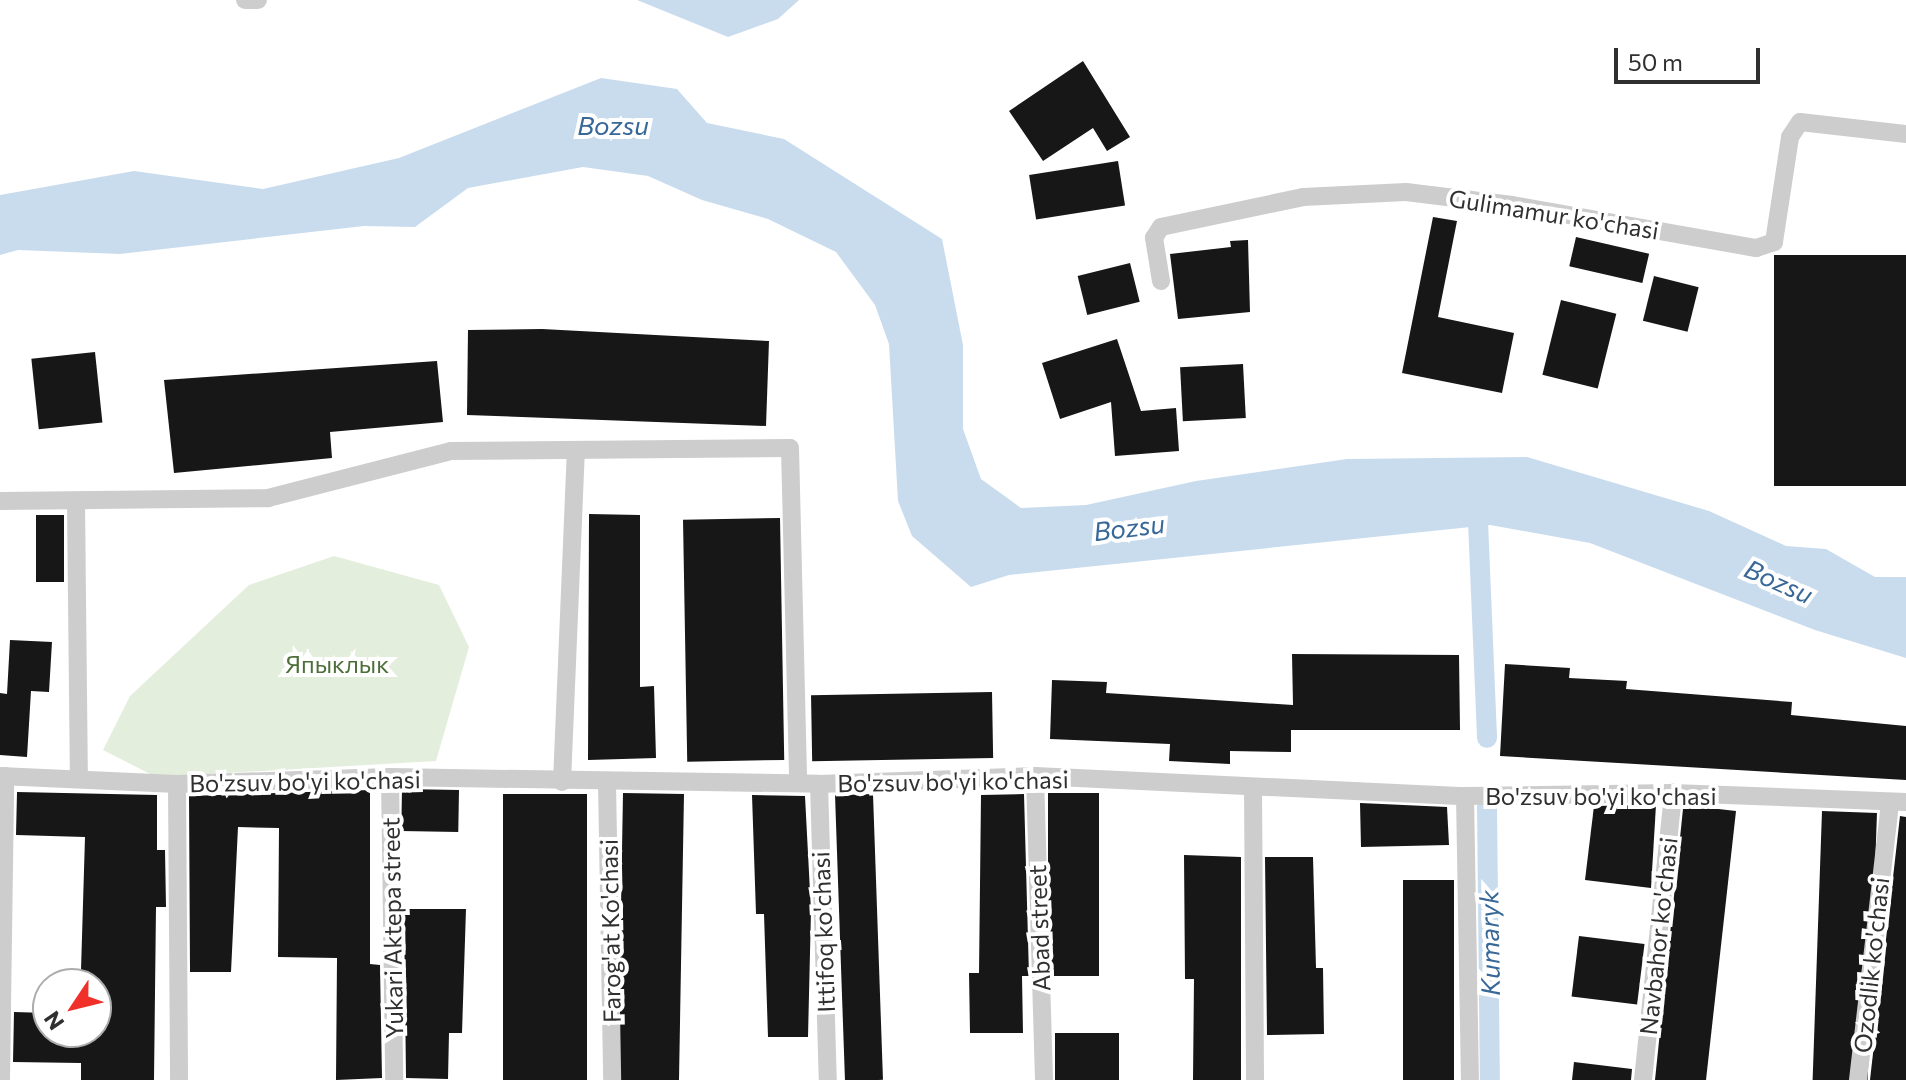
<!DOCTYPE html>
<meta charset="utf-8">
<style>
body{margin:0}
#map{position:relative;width:1906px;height:1080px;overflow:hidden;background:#fff;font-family:Commissioner,sans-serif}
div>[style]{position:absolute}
.green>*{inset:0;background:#e4eedd}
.water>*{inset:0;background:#c9dcee}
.canal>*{height:20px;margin:-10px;padding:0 10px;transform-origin:10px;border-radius:10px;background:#c9dcee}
.building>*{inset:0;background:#171717;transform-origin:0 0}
.street>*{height:18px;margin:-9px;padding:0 9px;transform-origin:9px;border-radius:9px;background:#cdcdcd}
span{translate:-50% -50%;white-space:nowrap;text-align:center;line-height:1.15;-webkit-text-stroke:8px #fff;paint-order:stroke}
.street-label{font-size:24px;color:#303030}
.park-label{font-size:24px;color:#4d6f3a}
.water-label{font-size:26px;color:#386898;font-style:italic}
.north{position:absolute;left:32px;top:968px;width:80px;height:80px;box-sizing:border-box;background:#fff;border:2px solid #acacac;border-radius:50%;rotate:235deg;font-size:22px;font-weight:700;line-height:32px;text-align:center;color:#303030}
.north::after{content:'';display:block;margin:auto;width:28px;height:36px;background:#f03029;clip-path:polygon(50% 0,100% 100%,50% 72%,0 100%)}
.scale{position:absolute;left:1614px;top:48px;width:146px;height:36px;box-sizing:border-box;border:4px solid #303030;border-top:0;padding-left:10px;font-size:24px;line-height:28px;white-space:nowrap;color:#303030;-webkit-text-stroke:6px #fff;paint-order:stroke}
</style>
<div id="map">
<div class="green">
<div style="clip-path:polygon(334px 556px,439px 585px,469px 647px,436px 761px,156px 777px,103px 750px,130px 696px,249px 585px)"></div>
</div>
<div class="water">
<div style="clip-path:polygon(637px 0,799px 0,778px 19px,728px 37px)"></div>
<div style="clip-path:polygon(601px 78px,677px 89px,707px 123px,784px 139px,942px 239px,963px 345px,963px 429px,981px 479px,1021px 508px,1086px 505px,1196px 481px,1347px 459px,1527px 457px,1709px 511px,1786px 546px,1826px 549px,1875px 577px,1906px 577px,1906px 658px,1815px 630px,1590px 543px,1490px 525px,1009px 575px,971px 587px,912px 536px,898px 501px,889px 344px,875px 305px,836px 252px,768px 219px,702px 200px,648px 176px,583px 167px,468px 188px,415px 227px,364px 226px,120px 254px,18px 250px,0 255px,0 195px,134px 171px,263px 189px,399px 158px)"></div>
</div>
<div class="canal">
<div style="left:1477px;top:498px;width:240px;rotate:87.6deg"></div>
<div style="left:1487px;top:806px;width:274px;rotate:89.4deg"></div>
</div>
<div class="building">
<div style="clip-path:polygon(1083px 61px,1130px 137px,1107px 151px,1093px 128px,1043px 161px,1009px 111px)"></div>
<div style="left:1118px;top:161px;width:45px;height:90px;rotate:81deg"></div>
<div style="clip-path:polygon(1433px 217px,1457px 221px,1438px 317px,1514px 333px,1502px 393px,1402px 373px)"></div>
<div style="left:1576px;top:237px;width:75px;height:30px;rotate:13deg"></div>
<div style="clip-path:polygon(1248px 240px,1250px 312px,1178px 319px,1170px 254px,1231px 247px,1230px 241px)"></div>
<div style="left:1906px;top:255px;width:231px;height:132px;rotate:90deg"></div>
<div style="left:1130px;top:263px;width:40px;height:54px;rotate:76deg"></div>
<div style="left:1654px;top:276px;width:46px;height:46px;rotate:14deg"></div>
<div style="left:1561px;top:300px;width:57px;height:77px;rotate:14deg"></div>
<div style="clip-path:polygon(542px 329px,769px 341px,766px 426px,467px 415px,468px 330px)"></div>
<div style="clip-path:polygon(1117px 339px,1141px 411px,1176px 408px,1179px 451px,1115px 456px,1111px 402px,1060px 419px,1042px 363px)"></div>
<div style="left:95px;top:352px;width:71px;height:64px;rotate:84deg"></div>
<div style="clip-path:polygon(437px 361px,443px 422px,330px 432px,332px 458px,174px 473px,164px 380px)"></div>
<div style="left:1243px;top:364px;width:54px;height:63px;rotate:87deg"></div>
<div style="clip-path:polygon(589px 514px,640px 515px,640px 687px,654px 686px,656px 758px,588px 760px)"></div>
<div style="left:36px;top:515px;width:28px;height:67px"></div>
<div style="left:780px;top:518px;width:242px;height:97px;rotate:89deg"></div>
<div style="clip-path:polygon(10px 640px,52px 642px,49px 692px,31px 691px,27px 757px,0 755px,0 693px,7px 694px)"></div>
<div style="clip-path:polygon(1292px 654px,1459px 655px,1460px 730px,1291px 730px,1291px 752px,1230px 751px,1230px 764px,1169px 761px,1170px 744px,1050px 739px,1052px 680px,1107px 682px,1106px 693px,1293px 705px)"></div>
<div style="clip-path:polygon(1505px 664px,1570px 668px,1569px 678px,1627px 681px,1626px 689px,1792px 702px,1791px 715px,1906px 726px,1906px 780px,1500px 756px)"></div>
<div style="left:992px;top:692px;width:66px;height:181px;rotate:89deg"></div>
<div style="left:402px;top:789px;width:57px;height:42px;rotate:1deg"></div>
<div style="clip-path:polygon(370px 790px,370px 964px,380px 965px,382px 1078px,336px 1080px,337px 958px,278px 957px,279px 828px,238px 827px,231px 972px,190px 972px,189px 796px)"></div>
<div style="clip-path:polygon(17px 792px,157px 795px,157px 850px,165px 850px,166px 907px,156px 907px,154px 1080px,81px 1080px,81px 1063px,13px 1062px,14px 1012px,48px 1013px,48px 1032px,96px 1032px,96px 984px,82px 984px,81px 970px,85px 837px,16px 835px)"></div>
<div style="left:623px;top:793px;width:61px;height:287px;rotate:1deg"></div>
<div style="left:1048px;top:793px;width:51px;height:183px"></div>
<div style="left:503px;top:794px;width:84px;height:286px"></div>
<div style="left:873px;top:794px;width:286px;height:38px;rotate:88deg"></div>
<div style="clip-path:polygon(1024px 794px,1029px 976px,1022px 976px,1023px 1033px,970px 1033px,969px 973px,979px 973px,981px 795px)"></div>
<div style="clip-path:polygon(752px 795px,805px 796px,811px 911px,808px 1037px,768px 1037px,764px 914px,756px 914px)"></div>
<div style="clip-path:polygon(1360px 803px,1447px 807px,1449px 845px,1361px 847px)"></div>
<div style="clip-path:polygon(1656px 805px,1651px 888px,1585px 880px,1594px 806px)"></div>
<div style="clip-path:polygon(1692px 806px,1736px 811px,1706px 1080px,1655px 1080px,1683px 809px)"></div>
<div style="left:1822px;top:811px;width:55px;height:271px;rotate:2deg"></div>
<div style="clip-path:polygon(1900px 816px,1906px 817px,1906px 1080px,1870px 1080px)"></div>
<div style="clip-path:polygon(1184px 855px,1241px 857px,1241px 1080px,1193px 1080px,1194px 979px,1185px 979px)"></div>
<div style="clip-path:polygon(1265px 857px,1313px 857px,1316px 968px,1323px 968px,1324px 1034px,1267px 1035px)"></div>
<div style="left:1403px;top:880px;width:51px;height:200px"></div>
<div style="clip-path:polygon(404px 909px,466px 909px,462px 1033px,449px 1033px,448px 1079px,406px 1078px)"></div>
<div style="left:1579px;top:936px;width:66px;height:61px;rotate:7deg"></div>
<div style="left:1055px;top:1033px;width:64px;height:47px"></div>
<div style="clip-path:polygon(1574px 1062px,1632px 1069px,1631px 1080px,1572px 1080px)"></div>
</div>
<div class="street">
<div style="left:245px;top:0;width:13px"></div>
<div style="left:1161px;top:281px;width:44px;rotate:-99.2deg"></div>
<div style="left:1154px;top:238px;width:13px;rotate:-58deg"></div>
<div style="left:1161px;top:227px;width:145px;rotate:-11.9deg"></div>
<div style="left:1303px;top:197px;width:103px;rotate:-2.8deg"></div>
<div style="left:1406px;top:192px;width:107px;rotate:7deg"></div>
<div style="left:1512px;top:205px;width:248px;rotate:10deg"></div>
<div style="left:1756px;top:248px;width:19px;rotate:-18deg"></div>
<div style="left:1774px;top:242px;width:106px;rotate:-81.3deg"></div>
<div style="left:1790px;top:137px;width:18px;rotate:-56deg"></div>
<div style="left:1800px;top:122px;width:107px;rotate:6.5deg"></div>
<div style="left:0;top:501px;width:268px;rotate:-0.6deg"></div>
<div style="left:268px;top:498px;width:189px;rotate:-14.4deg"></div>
<div style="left:451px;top:451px;width:339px;rotate:-0.5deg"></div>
<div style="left:790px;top:448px;width:335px;rotate:88.6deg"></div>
<div style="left:76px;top:502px;width:276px;rotate:89.4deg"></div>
<div style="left:0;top:776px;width:177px;rotate:2.6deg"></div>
<div style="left:177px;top:784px;width:213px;rotate:-1.9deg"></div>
<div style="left:390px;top:777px;width:429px;rotate:0.9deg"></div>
<div style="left:819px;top:784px;width:216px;rotate:-2.1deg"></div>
<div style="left:1035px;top:776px;width:430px;rotate:2.7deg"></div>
<div style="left:1465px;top:796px;width:208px;rotate:-0.8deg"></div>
<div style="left:1673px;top:793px;width:233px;rotate:2.2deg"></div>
<div style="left:1035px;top:776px;width:304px;rotate:88.3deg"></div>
<div style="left:390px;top:777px;width:303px;rotate:89.2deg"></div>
<div style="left:562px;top:782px;width:332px;rotate:-87.6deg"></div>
<div style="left:607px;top:782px;width:298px;rotate:89deg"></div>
<div style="left:177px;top:784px;width:296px;rotate:89.6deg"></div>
<div style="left:819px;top:784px;width:296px;rotate:88.3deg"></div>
<div style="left:1253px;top:788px;width:292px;rotate:89.6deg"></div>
<div style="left:1465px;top:796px;width:284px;rotate:89deg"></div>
<div style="left:1px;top:1080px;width:304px;rotate:-89.2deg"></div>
<div style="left:1643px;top:1080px;width:289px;rotate:-84deg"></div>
<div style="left:1858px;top:1080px;width:280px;rotate:-83.4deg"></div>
</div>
<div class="street-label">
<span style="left:1554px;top:214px;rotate:9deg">Gulimamur ko'chasi</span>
<span style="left:305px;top:781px;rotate:-1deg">Bo'zsuv bo'yi ko'chasi</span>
<span style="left:953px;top:781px;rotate:-1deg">Bo'zsuv bo'yi ko'chasi</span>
<span style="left:1601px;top:796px">Bo'zsuv bo'yi ko'chasi</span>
<span style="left:392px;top:928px;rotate:-91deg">Yukari Aktepa street</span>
<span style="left:1039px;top:928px;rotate:-92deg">Abad street</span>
<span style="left:610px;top:931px;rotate:-91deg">Farog'at Ko'chasi</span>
<span style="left:823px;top:932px;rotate:-92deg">Ittifoq ko'chasi</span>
<span style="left:1658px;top:936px;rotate:-84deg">Navbahor ko'chasi</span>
<span style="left:1871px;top:965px;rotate:-84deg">Ozodlik ko'chasi</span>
</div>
<div class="park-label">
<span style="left:337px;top:664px">Япыклык</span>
</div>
<div class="water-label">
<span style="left:613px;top:125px">Bozsu</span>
<span style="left:1129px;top:527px;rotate:-7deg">Bozsu</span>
<span style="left:1779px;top:581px;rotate:24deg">Bozsu</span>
<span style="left:1489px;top:943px;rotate:-91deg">Kumaryk</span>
</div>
<div class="north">N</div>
<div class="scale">50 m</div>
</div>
